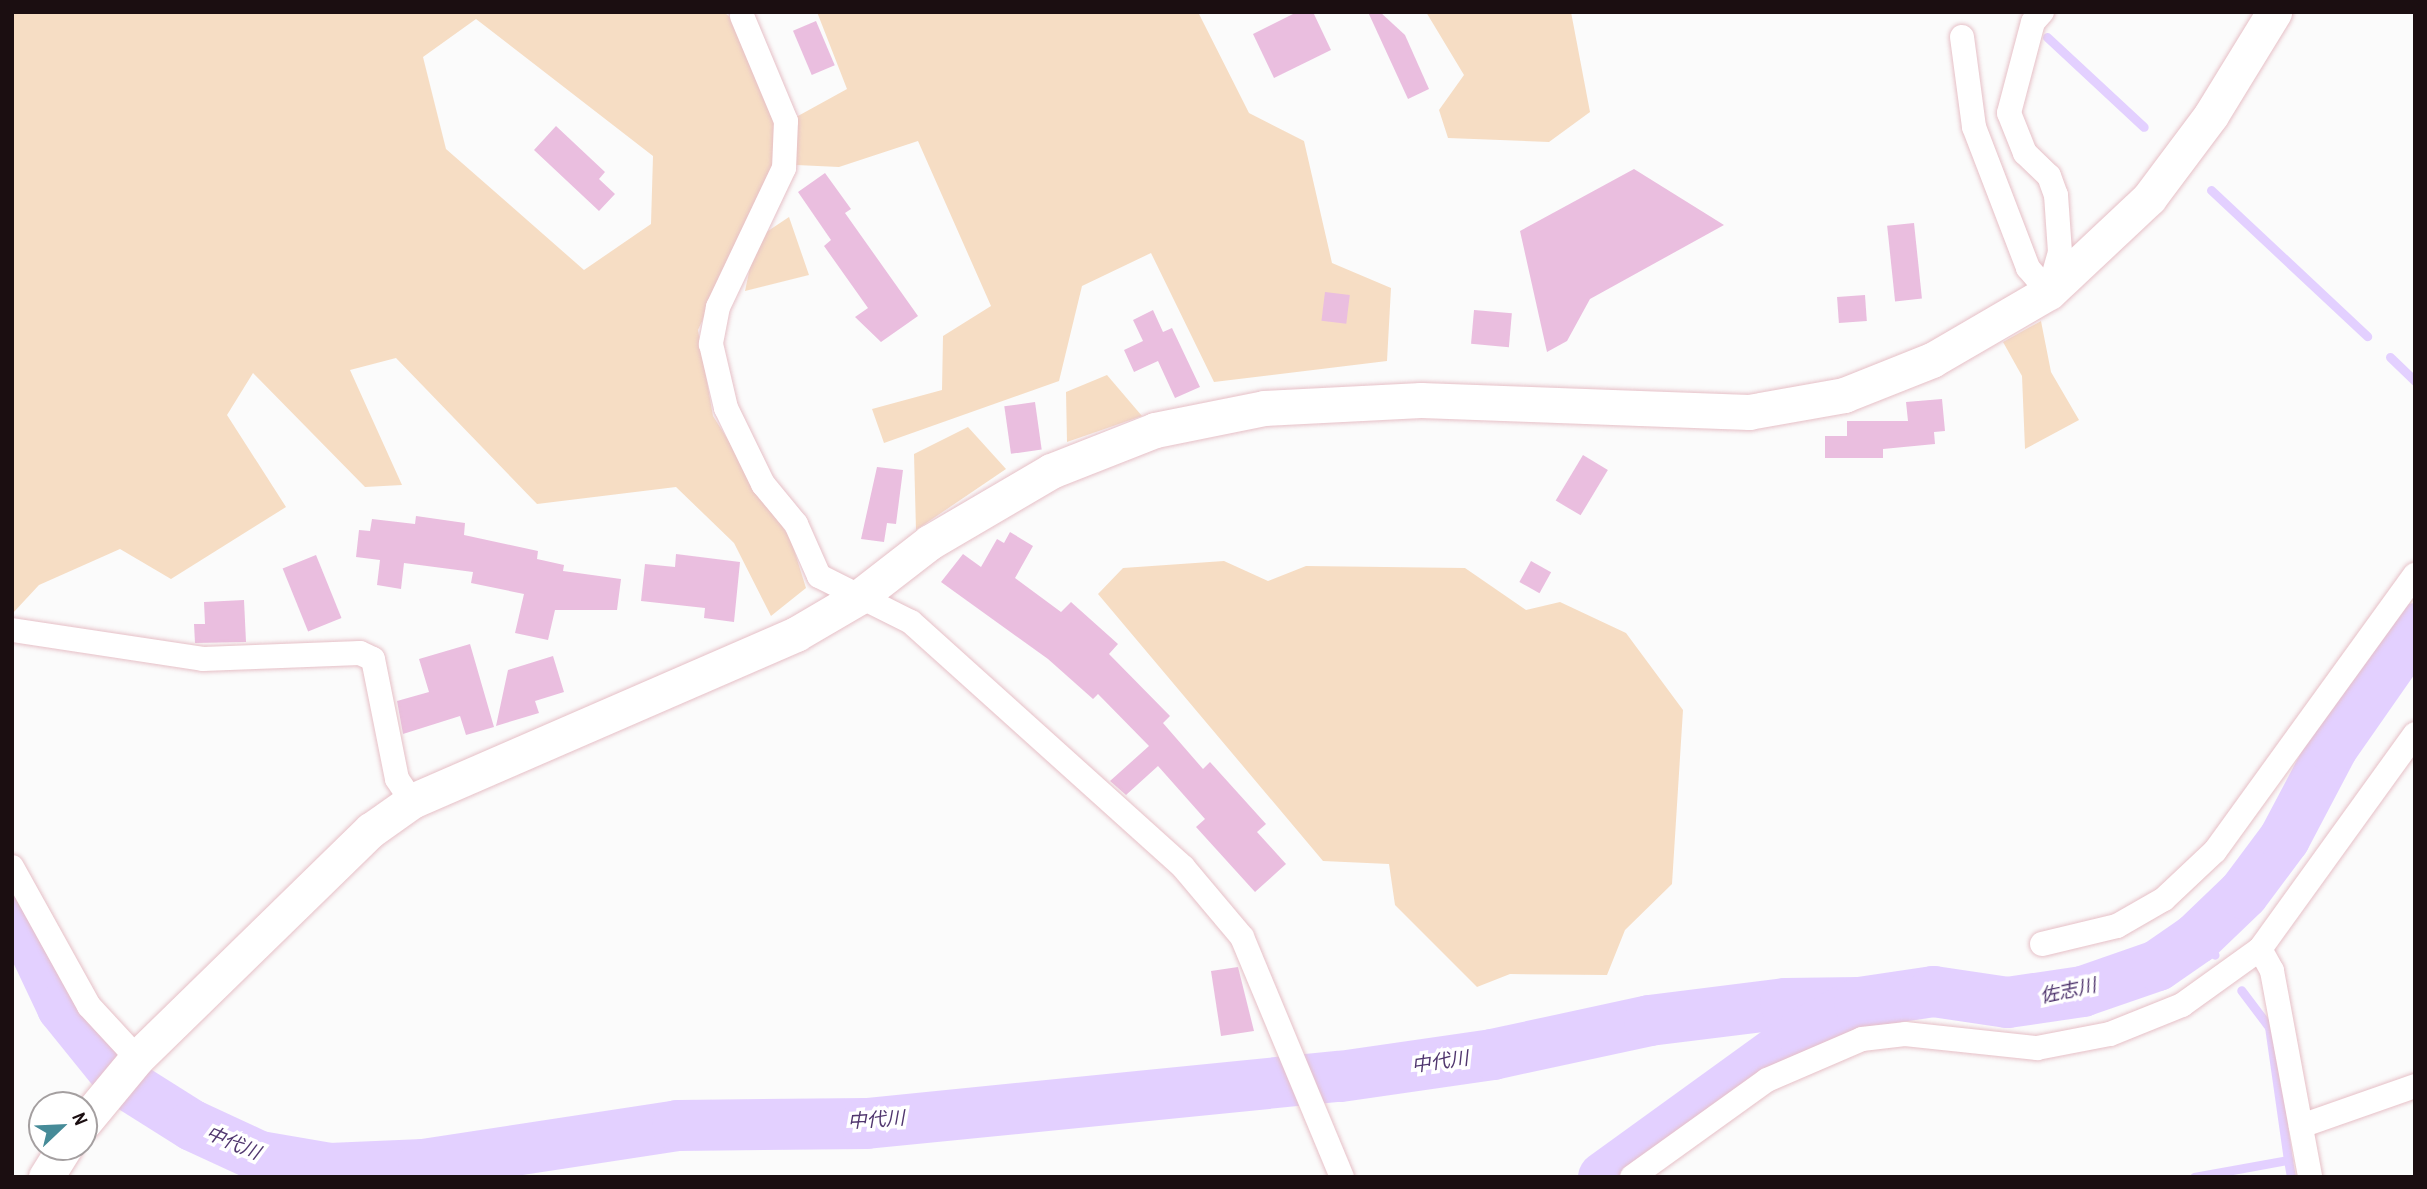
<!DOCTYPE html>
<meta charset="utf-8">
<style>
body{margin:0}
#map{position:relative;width:2427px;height:1189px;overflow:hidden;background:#fbfbfb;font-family:"Archivo Narrow","Noto Sans JP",sans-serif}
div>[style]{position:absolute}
.green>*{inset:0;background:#f6ddc4}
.stream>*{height:9px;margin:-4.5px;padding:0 4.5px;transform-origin:4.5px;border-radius:4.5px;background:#e3d0ff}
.river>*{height:51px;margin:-25.5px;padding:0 25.5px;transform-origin:25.5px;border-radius:25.5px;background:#e3d0ff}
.building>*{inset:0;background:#eabedf;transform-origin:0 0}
.roads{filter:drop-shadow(0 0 2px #e6c0c7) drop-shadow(0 0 2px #e6c0c7)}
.street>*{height:24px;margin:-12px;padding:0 12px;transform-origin:12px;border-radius:12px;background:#fff}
.secondary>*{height:35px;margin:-17.5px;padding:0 17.5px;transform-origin:17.5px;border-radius:17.5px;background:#fff}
span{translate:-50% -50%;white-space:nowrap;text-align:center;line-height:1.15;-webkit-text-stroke:7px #fff;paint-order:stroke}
.water-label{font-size:19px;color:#50366e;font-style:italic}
.frame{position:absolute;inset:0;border:14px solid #1b0e11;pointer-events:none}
.north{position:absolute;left:28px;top:1091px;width:70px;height:70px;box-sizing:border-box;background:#fff;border:2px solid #a49fa0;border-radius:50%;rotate:67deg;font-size:19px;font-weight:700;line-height:28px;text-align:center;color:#1b0e11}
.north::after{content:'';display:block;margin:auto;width:24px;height:32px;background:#468b98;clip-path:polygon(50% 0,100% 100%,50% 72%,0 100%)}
</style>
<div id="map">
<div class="green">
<div style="clip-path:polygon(evenodd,12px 12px,724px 12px,735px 22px,778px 127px,847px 89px,817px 12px,1198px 12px,1249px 113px,1304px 141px,1332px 263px,1391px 288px,1387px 361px,1214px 382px,1151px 253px,1082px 286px,1059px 381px,884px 443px,872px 409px,942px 390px,943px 336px,991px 306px,918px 141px,839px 167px,775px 164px,698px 330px,713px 416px,791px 540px,806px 588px,771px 616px,734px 543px,676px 487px,537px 504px,396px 358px,350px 370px,402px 485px,365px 487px,253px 373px,227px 415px,286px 507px,171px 579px,120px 549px,39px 585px,12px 614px,12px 12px,476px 19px,653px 156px,651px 224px,584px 270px,446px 149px,423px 57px,476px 19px)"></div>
<div style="clip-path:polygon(1426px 12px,1571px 12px,1590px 112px,1549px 142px,1448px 138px,1439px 110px,1464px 75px)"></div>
<div style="clip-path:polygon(789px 217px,809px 275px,745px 291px,756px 239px)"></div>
<div style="clip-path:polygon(2041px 321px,2051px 372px,2079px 420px,2025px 449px,2022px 376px,2003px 342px)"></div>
<div style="clip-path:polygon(1107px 375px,1142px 416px,1067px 442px,1066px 392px)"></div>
<div style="clip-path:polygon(968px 427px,1006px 469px,916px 530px,914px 454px)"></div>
<div style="clip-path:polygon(1224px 561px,1268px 581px,1306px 566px,1465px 568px,1526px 610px,1560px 602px,1626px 633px,1683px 710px,1672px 884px,1625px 930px,1607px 975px,1510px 974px,1477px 987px,1395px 905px,1389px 864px,1323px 861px,1098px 594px,1123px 568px)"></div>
</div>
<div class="stream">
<div style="left:2047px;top:37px;width:132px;rotate:42.9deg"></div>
<div style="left:2211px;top:190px;width:214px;rotate:43.1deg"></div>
<div style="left:2390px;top:357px;width:35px;rotate:44deg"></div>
<div style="left:2196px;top:938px;width:25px;rotate:42deg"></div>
<div style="left:2288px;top:1160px;width:17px;rotate:80deg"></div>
<div style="left:2194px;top:1177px;width:96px;rotate:-10.3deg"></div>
<div style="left:2288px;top:1160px;width:134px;rotate:-98.1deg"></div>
<div style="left:2269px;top:1027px;width:46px;rotate:-127.1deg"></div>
</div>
<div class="river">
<div style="left:12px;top:901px;width:117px;rotate:64.7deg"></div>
<div style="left:62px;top:1007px;width:95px;rotate:51deg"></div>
<div style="left:122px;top:1081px;width:83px;rotate:32.2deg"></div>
<div style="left:192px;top:1125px;width:74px;rotate:24.8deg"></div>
<div style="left:259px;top:1156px;width:71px;rotate:9.7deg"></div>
<div style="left:329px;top:1168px;width:94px;rotate:-2.4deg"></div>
<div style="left:423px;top:1164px;width:257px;rotate:-8.7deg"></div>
<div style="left:677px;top:1125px;width:189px;rotate:-0.6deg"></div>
<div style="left:866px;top:1123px;width:476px;rotate:-5.7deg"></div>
<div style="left:1340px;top:1076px;width:154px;rotate:-8.2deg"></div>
<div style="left:1492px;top:1054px;width:161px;rotate:-12.2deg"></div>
<div style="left:1649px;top:1020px;width:137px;rotate:-7.1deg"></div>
<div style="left:1785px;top:1003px;width:74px;rotate:-0.8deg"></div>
<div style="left:1603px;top:1177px;width:246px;rotate:-35.9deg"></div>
<div style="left:1802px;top:1033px;width:65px;rotate:-28.5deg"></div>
<div style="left:1859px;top:1002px;width:75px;rotate:-8.5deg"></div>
<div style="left:1933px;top:991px;width:75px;rotate:8.5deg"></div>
<div style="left:2007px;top:1002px;width:76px;rotate:-8.3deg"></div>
<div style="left:2082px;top:991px;width:79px;rotate:-19.1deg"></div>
<div style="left:2157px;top:965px;width:47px;rotate:-34.7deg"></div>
<div style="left:2196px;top:938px;width:65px;rotate:-43.8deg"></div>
<div style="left:2243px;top:893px;width:69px;rotate:-53.3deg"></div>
<div style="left:2284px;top:838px;width:103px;rotate:-62.2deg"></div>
<div style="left:2332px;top:747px;width:145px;rotate:-55.1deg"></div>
</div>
<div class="building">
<div style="clip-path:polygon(1297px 12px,1313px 12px,1331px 50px,1274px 78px,1253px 34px)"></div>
<div style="clip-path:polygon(1368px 12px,1380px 12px,1405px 35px,1429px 89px,1408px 99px)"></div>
<div style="left:816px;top:21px;width:48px;height:25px;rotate:67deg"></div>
<div style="clip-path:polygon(556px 126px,605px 172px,599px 179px,615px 194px,599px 211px,534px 150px)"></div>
<div style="clip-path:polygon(1634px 169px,1724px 225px,1590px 299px,1567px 341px,1547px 352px,1520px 231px)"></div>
<div style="clip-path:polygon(825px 173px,851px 209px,845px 213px,918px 316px,881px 342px,855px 317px,868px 308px,824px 246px,831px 240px,798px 192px)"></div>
<div style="left:1914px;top:223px;width:76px;height:27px;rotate:84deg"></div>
<div style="left:1325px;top:292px;width:25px;height:29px;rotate:7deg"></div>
<div style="left:1865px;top:295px;width:26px;height:28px;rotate:86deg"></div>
<div style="clip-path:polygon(1153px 310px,1163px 332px,1172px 328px,1200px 387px,1175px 398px,1158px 361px,1134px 372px,1124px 350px,1143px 341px,1133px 320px)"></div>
<div style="left:1474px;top:310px;width:38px;height:34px;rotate:5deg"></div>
<div style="clip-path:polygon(1942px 399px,1945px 431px,1934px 432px,1935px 444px,1883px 449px,1883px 458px,1825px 458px,1825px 436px,1847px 436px,1847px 421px,1908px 421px,1906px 402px)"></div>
<div style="left:1035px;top:402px;width:48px;height:31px;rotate:82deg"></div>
<div style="left:1583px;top:455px;width:29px;height:53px;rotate:31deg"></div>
<div style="clip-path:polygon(877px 467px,903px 470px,896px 524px,887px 523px,884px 542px,861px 539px)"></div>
<div style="clip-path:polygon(416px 516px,465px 523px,464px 535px,538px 551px,537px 559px,564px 565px,563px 571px,621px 579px,617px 610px,555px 610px,548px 640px,515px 633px,524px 594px,471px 583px,473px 572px,404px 563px,401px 589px,377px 585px,380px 560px,356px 557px,359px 530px,370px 531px,372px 519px,415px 524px)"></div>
<div style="clip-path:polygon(1010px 532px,1033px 546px,1015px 578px,1061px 612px,1071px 602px,1118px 644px,1109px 654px,1170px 716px,1163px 723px,1203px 769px,1210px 762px,1266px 824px,1257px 832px,1286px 864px,1255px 892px,1196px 827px,1205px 819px,1158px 766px,1126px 795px,1110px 781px,1149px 746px,1098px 694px,1093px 699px,1048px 659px,941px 582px,963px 554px,981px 567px,997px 539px,1004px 543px)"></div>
<div style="clip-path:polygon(676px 554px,740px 562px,734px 622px,704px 618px,705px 608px,641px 601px,645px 564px,675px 567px)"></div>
<div style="left:316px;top:555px;width:68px;height:36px;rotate:68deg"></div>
<div style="left:1531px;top:561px;width:23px;height:24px;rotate:29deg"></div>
<div style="clip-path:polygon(244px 600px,246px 642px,195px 643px,194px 624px,205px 624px,204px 602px)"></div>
<div style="clip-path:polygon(470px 644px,494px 727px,466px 735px,460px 716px,403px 734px,397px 701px,429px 692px,419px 659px)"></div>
<div style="clip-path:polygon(553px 656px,564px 692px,535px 701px,539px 713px,496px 726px,508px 670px)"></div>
<div style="clip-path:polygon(1238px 967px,1254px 1031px,1221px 1036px,1211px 971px)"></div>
</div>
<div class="roads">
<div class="street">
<div style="left:2042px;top:12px;width:13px;rotate:132deg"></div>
<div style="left:2033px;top:22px;width:94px;rotate:104.8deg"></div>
<div style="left:2009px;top:113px;width:43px;rotate:68.2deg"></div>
<div style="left:2025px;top:153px;width:33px;rotate:44deg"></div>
<div style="left:2049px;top:176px;width:20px;rotate:70deg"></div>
<div style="left:2056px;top:195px;width:57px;rotate:86deg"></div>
<div style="left:2060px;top:252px;width:41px;rotate:105.8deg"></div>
<div style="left:742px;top:16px;width:114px;rotate:67.3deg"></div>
<div style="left:786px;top:121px;width:47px;rotate:92.4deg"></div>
<div style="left:784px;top:168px;width:154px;rotate:115.4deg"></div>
<div style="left:718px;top:307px;width:38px;rotate:101deg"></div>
<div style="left:711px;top:344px;width:66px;rotate:76.8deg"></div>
<div style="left:726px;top:408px;width:85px;rotate:64deg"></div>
<div style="left:763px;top:484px;width:52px;rotate:50.5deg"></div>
<div style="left:796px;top:524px;width:57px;rotate:66.1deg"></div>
<div style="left:819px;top:576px;width:103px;rotate:26.6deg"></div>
<div style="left:911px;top:622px;width:366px;rotate:42deg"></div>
<div style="left:1183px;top:867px;width:92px;rotate:49.9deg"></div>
<div style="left:1242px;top:937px;width:260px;rotate:67.4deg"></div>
<div style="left:1962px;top:37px;width:91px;rotate:82.4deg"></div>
<div style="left:1974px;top:127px;width:151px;rotate:69deg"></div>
<div style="left:2028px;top:268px;width:32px;rotate:49deg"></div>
<div style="left:12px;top:630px;width:193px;rotate:8.6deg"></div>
<div style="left:203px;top:659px;width:157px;rotate:-2.2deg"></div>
<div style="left:360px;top:653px;width:14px;rotate:25deg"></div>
<div style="left:373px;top:659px;width:122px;rotate:78.7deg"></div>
<div style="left:397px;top:779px;width:27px;rotate:56deg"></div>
<div style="left:12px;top:867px;width:159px;rotate:61deg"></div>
<div style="left:89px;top:1006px;width:71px;rotate:47.3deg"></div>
<div style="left:2042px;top:944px;width:77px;rotate:-13.5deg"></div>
<div style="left:2117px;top:926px;width:54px;rotate:-29.9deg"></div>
<div style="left:2164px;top:899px;width:70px;rotate:-43.3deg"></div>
<div style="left:2215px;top:851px;width:341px;rotate:-54.1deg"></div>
<div style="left:2260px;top:949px;width:25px;rotate:61deg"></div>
<div style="left:2272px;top:971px;width:209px;rotate:79.5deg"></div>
<div style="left:2301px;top:1126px;width:121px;rotate:-19.3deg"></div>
<div style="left:1632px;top:1177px;width:166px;rotate:-35.7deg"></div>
<div style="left:1767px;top:1080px;width:103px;rotate:-23.3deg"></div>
<div style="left:1862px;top:1039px;width:43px;rotate:-6.6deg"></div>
<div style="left:1905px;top:1034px;width:133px;rotate:6.1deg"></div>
<div style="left:2037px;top:1048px;width:74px;rotate:-10.9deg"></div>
<div style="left:2110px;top:1034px;width:78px;rotate:-21.9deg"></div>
<div style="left:2182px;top:1005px;width:96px;rotate:-35.7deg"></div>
<div style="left:2260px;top:949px;width:265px;rotate:-54.2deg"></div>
</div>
<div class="secondary">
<div style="left:84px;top:1122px;width:83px;rotate:-50.4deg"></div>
<div style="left:137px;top:1058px;width:327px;rotate:-44.3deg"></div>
<div style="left:371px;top:830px;width:50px;rotate:-35.3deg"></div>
<div style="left:412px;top:801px;width:419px;rotate:-23.5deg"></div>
<div style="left:796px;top:634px;width:73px;rotate:-30.4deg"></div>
<div style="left:859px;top:597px;width:90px;rotate:-37.8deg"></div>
<div style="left:930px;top:542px;width:140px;rotate:-30.4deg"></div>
<div style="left:1051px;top:471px;width:112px;rotate:-21.5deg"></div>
<div style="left:1155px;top:430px;width:111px;rotate:-11.4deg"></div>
<div style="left:1264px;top:408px;width:157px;rotate:-2.9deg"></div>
<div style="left:1421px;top:400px;width:328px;rotate:2.1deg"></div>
<div style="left:1749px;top:412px;width:97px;rotate:-10.1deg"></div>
<div style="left:1844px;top:395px;width:95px;rotate:-21.7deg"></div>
<div style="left:1932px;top:360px;width:135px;rotate:-30.2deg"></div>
<div style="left:2049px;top:292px;width:137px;rotate:-43.2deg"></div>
<div style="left:2149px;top:198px;width:104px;rotate:-53.2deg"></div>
<div style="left:2211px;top:115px;width:121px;rotate:-58.5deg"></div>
<div style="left:46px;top:1177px;width:36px;rotate:-58deg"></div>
</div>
</div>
<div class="water-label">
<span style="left:2068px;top:991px;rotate:-12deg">佐志川</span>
<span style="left:1440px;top:1062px;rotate:-8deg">中代川</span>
<span style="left:876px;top:1120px;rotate:-4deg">中代川</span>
<span style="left:233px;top:1143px;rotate:23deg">中代川</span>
</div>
<div class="frame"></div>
<div class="north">N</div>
</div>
